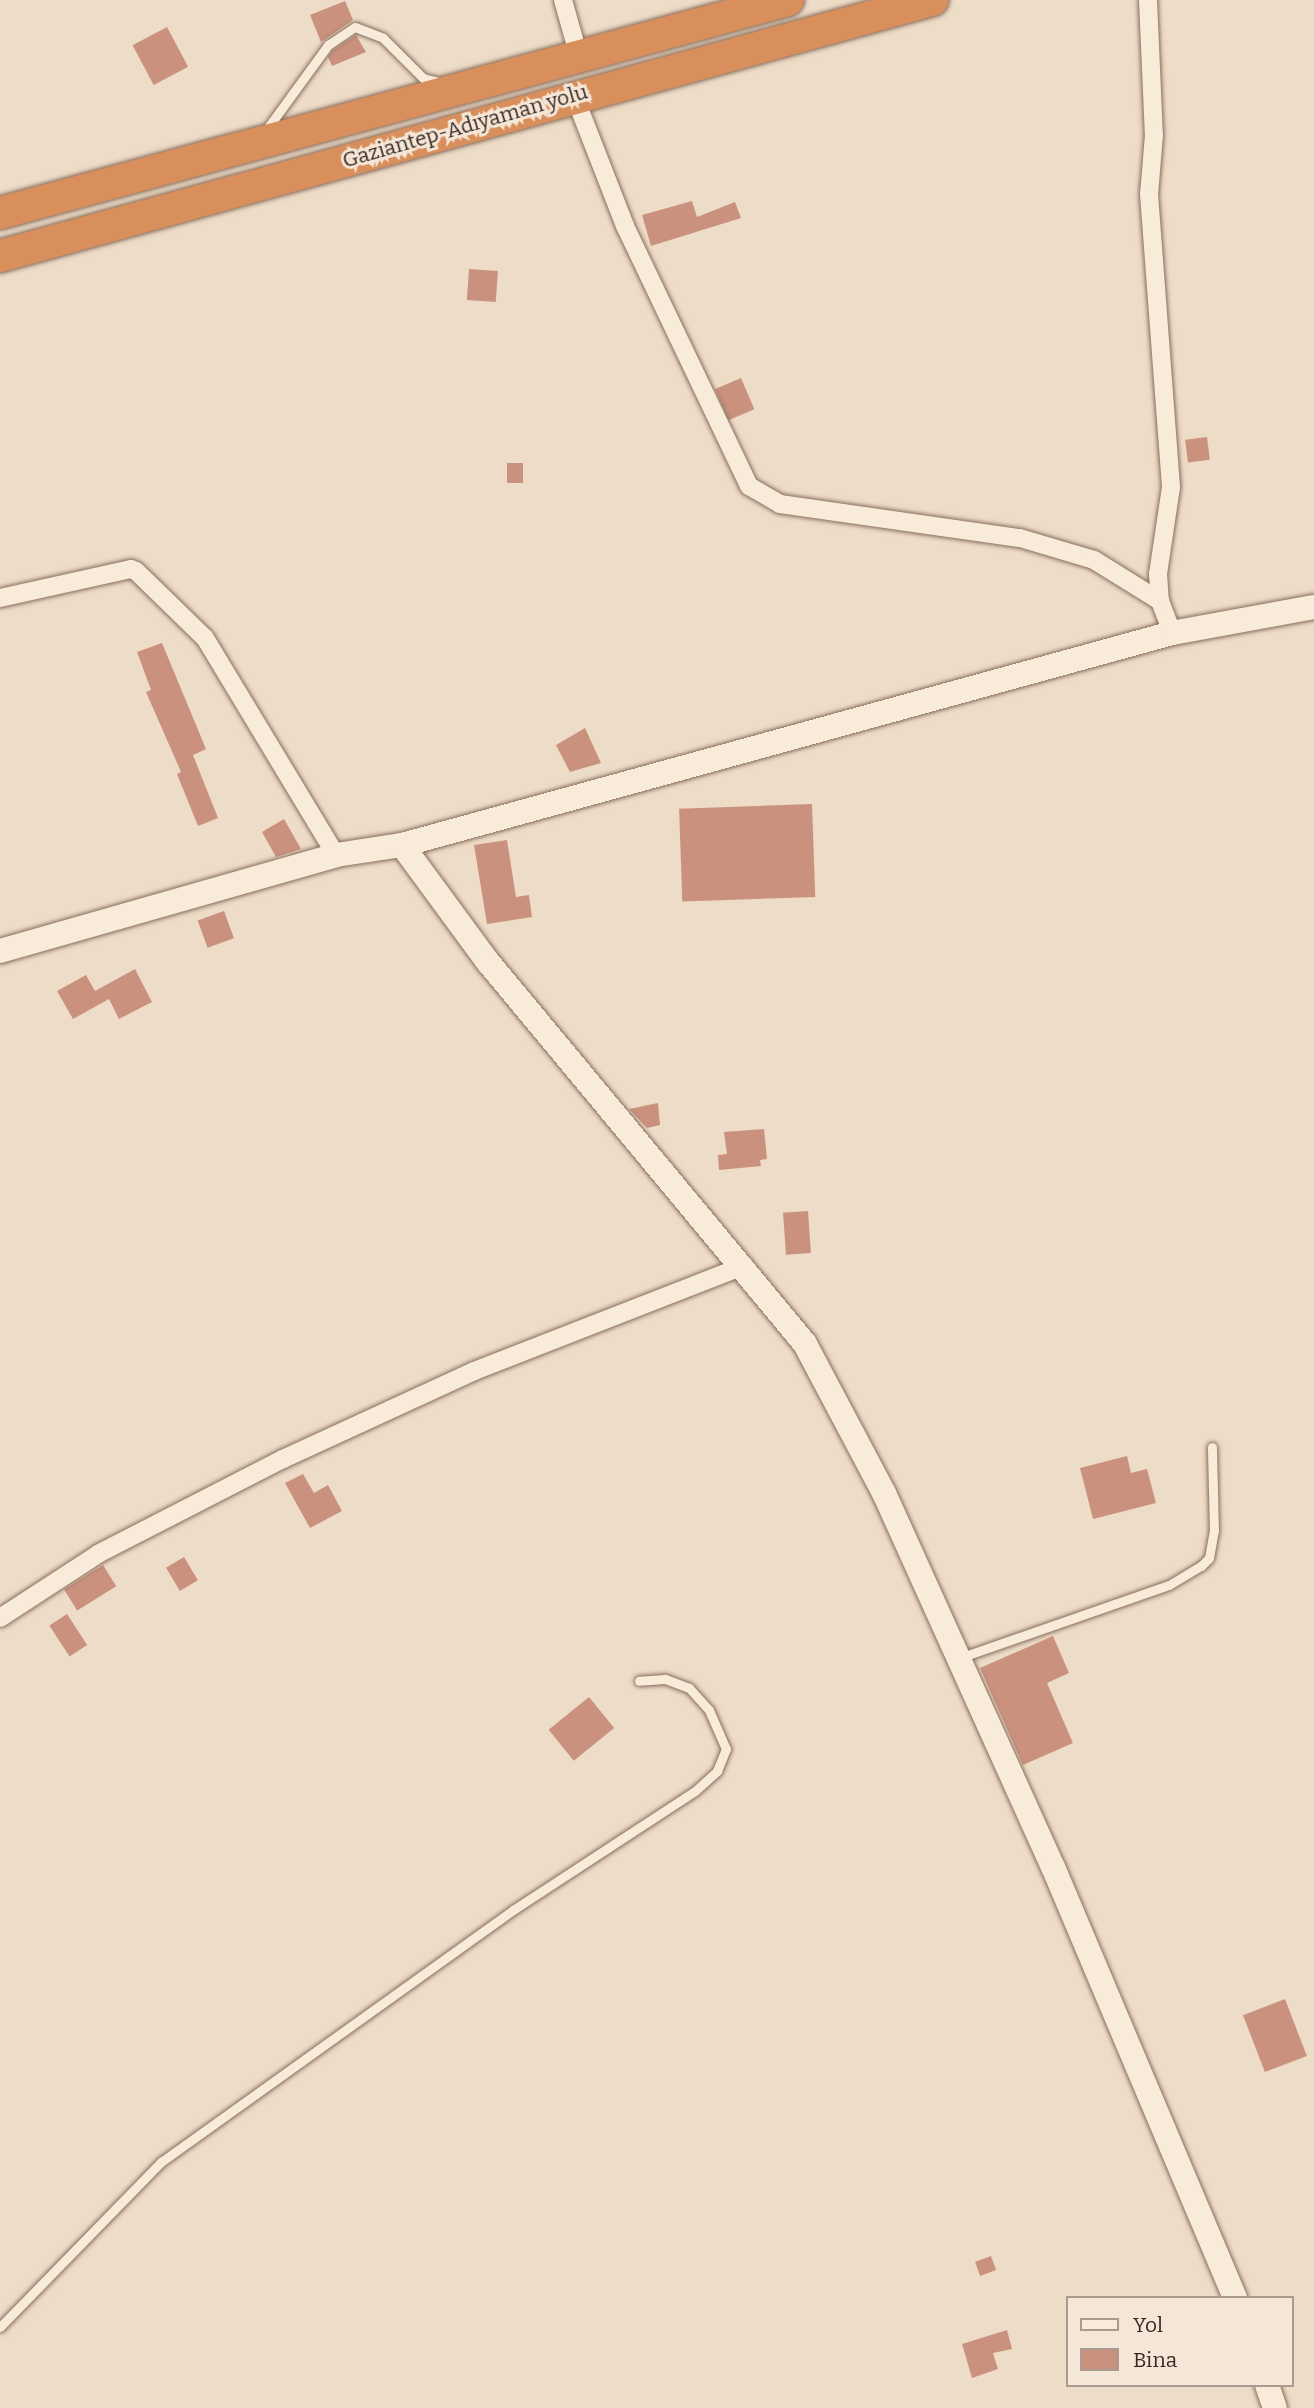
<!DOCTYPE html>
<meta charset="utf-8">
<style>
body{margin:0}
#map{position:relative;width:1314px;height:2408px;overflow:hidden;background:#eddcc7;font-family:Bitter,serif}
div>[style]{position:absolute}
.building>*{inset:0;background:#ca927e;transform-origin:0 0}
.roads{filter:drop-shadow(0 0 2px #886d5d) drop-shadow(0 0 2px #886d5d)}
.lane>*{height:9px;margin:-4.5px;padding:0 4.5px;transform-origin:4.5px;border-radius:4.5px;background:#f8ebda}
.street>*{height:18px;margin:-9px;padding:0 9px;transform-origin:9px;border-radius:9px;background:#f8ebda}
.secondary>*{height:24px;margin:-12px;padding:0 12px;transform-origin:12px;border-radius:12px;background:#f8ebda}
.highway>*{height:32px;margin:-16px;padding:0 16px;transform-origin:16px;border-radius:16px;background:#d98f5c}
span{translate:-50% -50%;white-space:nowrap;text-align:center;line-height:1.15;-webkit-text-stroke:6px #f5e7d7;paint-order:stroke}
.street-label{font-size:21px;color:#392820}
.legend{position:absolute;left:1066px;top:2296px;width:228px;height:91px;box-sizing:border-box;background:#f5e7d7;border:2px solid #aa9b8e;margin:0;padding:9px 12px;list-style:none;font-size:21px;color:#392820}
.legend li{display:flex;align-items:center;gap:14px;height:35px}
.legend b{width:35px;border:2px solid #aa9b8e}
</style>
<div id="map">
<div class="building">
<div style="clip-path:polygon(345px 1px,353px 20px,321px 42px,310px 15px)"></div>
<div style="left:167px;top:27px;width:45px;height:39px;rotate:62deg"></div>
<div style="clip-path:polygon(356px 35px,366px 52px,332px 66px,328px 57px,333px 50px)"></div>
<div style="clip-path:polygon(692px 201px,697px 217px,735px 202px,741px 218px,651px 246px,642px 215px)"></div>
<div style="left:469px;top:269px;width:29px;height:31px;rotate:4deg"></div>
<div style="left:741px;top:378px;width:34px;height:28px;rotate:67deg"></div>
<div style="left:1207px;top:437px;width:23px;height:22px;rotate:83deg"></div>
<div style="left:507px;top:463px;width:16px;height:20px"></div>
<div style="clip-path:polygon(162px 643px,206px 749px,193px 755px,218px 818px,198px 826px,177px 774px,181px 772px,146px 692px,151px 690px,137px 652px)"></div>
<div style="clip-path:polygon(585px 728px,601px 763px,570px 772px,556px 745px)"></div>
<div style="left:812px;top:804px;width:93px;height:133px;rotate:88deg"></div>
<div style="clip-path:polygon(284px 819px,301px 849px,276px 857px,262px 832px)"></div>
<div style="clip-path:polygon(507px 840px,516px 897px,529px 895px,532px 917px,487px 924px,474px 845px)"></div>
<div style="left:224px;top:911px;width:29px;height:28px;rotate:70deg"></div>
<div style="clip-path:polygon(135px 969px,152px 1002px,119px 1019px,109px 999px,73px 1019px,57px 991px,86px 975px,95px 991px)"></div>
<div style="clip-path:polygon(658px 1103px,660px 1125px,647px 1128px,629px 1109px)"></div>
<div style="clip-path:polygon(764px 1129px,767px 1159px,760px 1160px,761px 1166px,719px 1170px,718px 1155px,727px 1154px,724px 1132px)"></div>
<div style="left:808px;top:1211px;width:42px;height:25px;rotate:86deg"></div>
<div style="clip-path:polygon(1127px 1456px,1131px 1473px,1147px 1469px,1156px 1503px,1093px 1519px,1080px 1468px)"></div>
<div style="clip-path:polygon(303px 1474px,314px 1493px,328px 1485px,342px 1511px,310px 1528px,285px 1483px)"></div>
<div style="left:184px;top:1557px;width:27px;height:21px;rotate:59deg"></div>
<div style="left:103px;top:1565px;width:25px;height:46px;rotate:58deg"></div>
<div style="left:67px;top:1614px;width:37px;height:21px;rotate:57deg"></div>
<div style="clip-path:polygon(1053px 1636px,1069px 1673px,1047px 1683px,1073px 1743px,1023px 1765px,980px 1668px)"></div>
<div style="left:589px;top:1697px;width:40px;height:52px;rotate:51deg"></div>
<div style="left:1285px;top:1999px;width:61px;height:45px;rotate:69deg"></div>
<div style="left:991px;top:2256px;width:15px;height:17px;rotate:70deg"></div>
<div style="clip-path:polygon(1007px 2330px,1012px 2349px,993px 2353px,998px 2369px,972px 2378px,962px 2344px)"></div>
</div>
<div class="roads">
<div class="lane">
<div style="left:264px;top:133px;width:109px;rotate:-54deg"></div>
<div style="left:328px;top:45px;width:32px;rotate:-34deg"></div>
<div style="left:355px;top:27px;width:30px;rotate:21deg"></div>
<div style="left:383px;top:38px;width:57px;rotate:45deg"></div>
<div style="left:423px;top:78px;width:21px;rotate:14deg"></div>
<div style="left:962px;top:1657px;width:219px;rotate:-19.2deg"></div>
<div style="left:1169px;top:1585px;width:37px;rotate:-31deg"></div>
<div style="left:1201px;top:1566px;width:11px;rotate:-45deg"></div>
<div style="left:1209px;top:1558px;width:27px;rotate:-80deg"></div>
<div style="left:1214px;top:1531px;width:84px;rotate:-91.4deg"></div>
<div style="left:0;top:2327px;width:231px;rotate:-45.7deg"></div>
<div style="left:161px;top:2162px;width:433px;rotate:-35.6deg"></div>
<div style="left:513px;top:1910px;width:217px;rotate:-33.2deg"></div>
<div style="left:695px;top:1791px;width:30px;rotate:-42deg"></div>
<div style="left:717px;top:1771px;width:24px;rotate:-68deg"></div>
<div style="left:726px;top:1749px;width:43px;rotate:-113.6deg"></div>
<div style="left:709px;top:1710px;width:30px;rotate:-132deg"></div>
<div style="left:689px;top:1688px;width:26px;rotate:-159deg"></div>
<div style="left:665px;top:1679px;width:26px;rotate:176deg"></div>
</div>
<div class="street">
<div style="left:563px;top:0;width:59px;rotate:74.3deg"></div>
<div style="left:1148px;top:0;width:135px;rotate:87.5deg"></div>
<div style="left:1154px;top:135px;width:59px;rotate:94.8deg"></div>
<div style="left:1149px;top:194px;width:294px;rotate:85.7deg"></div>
<div style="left:1171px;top:487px;width:88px;rotate:98.5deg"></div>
<div style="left:1158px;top:574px;width:27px;rotate:86deg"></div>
<div style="left:1160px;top:601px;width:34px;rotate:69deg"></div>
<div style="left:574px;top:95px;width:141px;rotate:68.7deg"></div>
<div style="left:625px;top:226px;width:288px;rotate:64.5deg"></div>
<div style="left:749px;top:486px;width:36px;rotate:30deg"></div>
<div style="left:780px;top:504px;width:242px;rotate:8.1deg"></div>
<div style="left:1020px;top:538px;width:77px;rotate:16.6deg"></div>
<div style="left:1094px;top:560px;width:78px;rotate:31.8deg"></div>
<div style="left:0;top:598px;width:134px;rotate:-12.5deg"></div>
<div style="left:131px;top:569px;width:5px;rotate:22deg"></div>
<div style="left:136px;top:571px;width:96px;rotate:44.2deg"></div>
<div style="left:205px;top:638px;width:253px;rotate:58.9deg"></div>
<div style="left:0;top:1618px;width:117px;rotate:-33.1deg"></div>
<div style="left:98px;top:1554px;width:208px;rotate:-27.2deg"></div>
<div style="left:283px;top:1459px;width:210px;rotate:-24.7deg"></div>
<div style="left:474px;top:1371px;width:290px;rotate:-21.3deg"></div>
</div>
<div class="secondary">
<div style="left:402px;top:845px;width:145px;rotate:53.7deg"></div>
<div style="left:488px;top:962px;width:496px;rotate:50.3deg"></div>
<div style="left:805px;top:1344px;width:169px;rotate:62.1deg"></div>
<div style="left:884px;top:1493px;width:410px;rotate:65.7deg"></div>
<div style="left:1053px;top:1867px;width:468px;rotate:67.1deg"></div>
<div style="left:0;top:951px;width:349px;rotate:-15.9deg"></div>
<div style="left:336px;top:855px;width:67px;rotate:-8.6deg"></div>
<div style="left:402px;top:845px;width:799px;rotate:-15.39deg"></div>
<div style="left:1172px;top:633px;width:144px;rotate:-10.4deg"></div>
<div style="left:1267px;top:2385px;width:24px;rotate:71deg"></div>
</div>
<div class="highway">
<div style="left:0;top:213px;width:816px;rotate:-15.13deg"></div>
<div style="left:0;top:256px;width:967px;rotate:-15.36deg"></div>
</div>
</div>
<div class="street-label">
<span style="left:465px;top:126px;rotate:-16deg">Gaziantep-Adıyaman yolu</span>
</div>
<ul class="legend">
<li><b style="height:9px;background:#f8ebda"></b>Yol</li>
<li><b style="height:19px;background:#ca927e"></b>Bina</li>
</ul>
</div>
